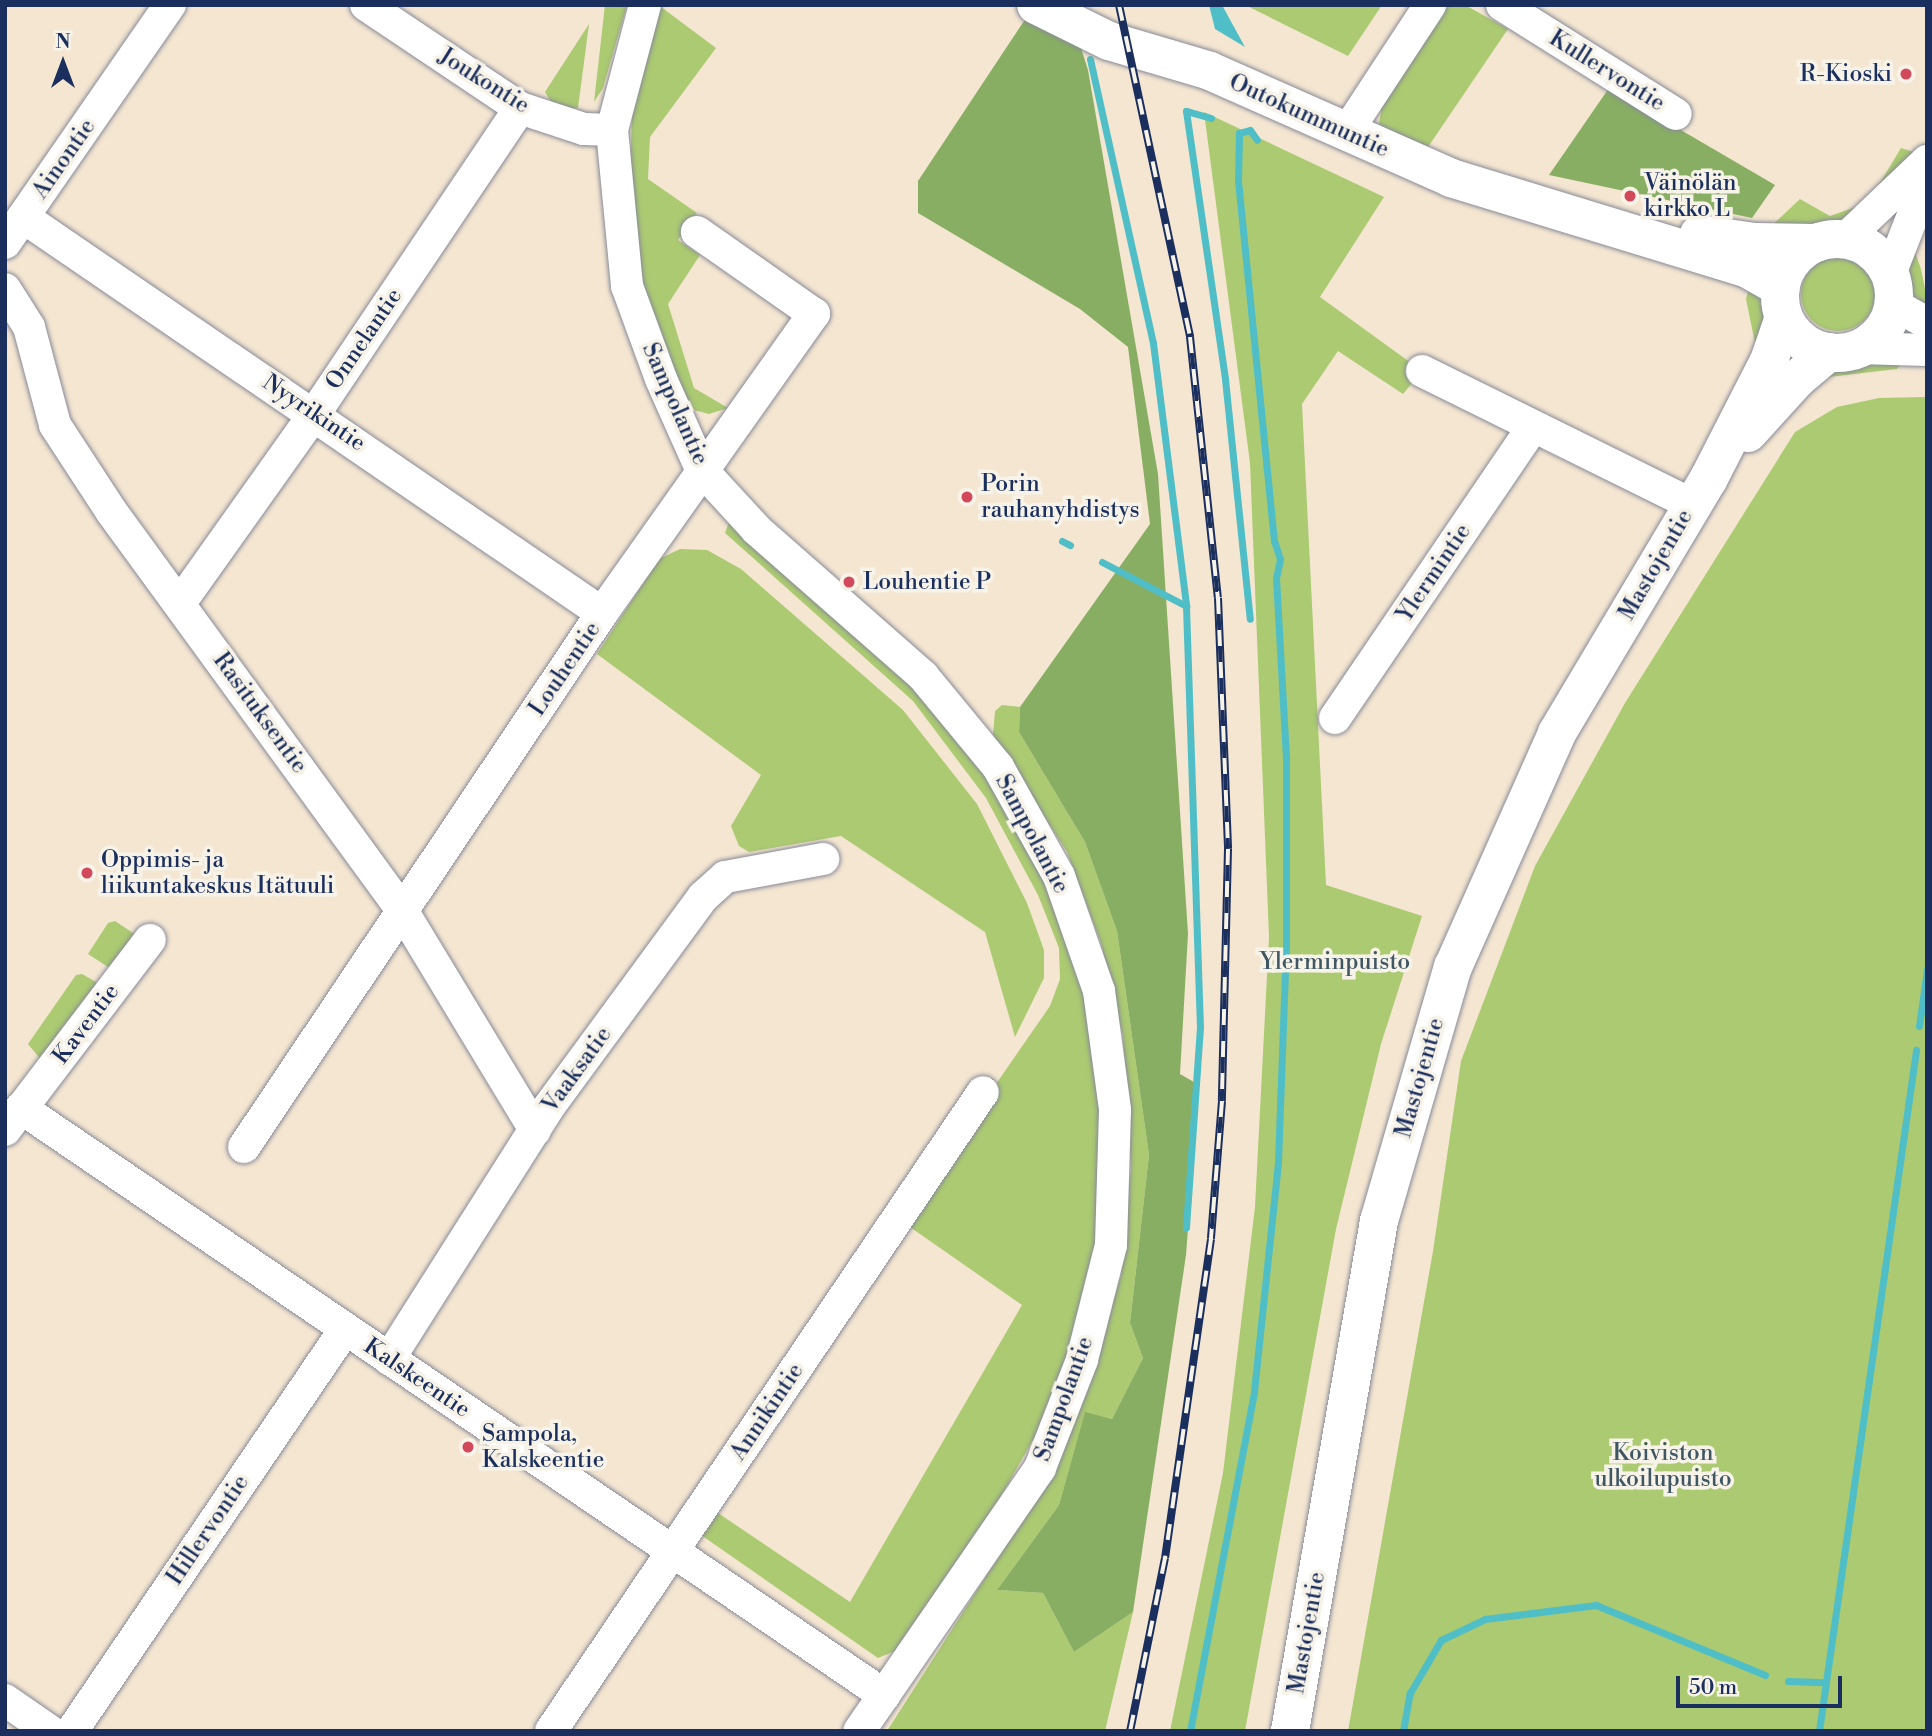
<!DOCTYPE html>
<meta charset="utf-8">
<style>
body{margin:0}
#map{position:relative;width:1932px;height:1736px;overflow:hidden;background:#f4e6d1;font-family:"Libre Bodoni",serif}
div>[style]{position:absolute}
.green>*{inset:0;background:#abca71}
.round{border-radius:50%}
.forest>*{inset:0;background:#88ae63}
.water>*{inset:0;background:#50bec7}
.stream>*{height:7px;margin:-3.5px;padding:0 3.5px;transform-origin:3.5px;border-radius:3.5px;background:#50bec7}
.roads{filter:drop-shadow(0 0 2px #888a98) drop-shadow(0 0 2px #888a98)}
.minor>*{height:32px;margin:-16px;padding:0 16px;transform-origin:16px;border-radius:16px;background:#fff}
.major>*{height:38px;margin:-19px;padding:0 19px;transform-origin:19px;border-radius:19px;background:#fff}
.major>.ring{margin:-19px;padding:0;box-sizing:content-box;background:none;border:38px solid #fff;border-radius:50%}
.rail>*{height:8px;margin-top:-4px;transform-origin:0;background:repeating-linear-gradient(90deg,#f7f3e8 0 16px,#1b2f5e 0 32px);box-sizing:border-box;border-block:2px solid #1b2f5e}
.dots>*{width:19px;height:19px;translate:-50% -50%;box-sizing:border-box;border:4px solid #f7f3e8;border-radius:50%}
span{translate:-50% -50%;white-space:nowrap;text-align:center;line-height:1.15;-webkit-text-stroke:7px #f7f3e8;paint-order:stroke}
.street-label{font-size:23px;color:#1b2f5e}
.poi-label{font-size:23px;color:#1b2f5e}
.right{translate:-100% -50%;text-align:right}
.left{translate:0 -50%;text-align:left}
.park-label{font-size:23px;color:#3f5663}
.frame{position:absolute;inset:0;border:7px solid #1b2f5e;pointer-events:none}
.north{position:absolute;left:28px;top:28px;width:70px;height:70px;-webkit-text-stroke:5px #f7f3e8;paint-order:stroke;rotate:0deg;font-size:19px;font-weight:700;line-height:28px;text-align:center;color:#1b2f5e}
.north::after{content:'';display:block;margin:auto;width:24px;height:32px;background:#1b2f5e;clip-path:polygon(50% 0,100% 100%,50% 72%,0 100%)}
.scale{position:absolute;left:1676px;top:1676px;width:166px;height:32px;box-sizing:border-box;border:4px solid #1b2f5e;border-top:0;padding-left:9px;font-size:21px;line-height:24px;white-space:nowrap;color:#1b2f5e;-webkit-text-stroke:5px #f7f3e8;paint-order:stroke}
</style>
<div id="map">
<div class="green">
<div style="clip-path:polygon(605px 5px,627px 5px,603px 88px,594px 102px)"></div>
<div style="clip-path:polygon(1245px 5px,1382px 5px,1348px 56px)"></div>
<div style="clip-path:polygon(1449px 5px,1465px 5px,1508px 29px,1426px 150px,1379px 124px,1382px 104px)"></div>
<div style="clip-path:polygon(661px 7px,716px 48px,650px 137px,648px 179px,697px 213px,678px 240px,700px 255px,668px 304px,694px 388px,728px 408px,709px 414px,690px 409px,646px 304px,630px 190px,632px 111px,654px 12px)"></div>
<div style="clip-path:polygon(589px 24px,578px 108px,556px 110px,545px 92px)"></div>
<div style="clip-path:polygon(1204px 112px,1384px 197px,1320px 297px,1422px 371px,1403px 394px,1338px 351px,1302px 404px,1326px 885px,1422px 916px,1381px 1044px,1336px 1229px,1245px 1731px,1170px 1731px,1223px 1473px,1255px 1207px,1269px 937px,1250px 463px)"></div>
<div style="clip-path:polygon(1901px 148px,1917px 153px,1875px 191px)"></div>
<div style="clip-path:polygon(1800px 199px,1830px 216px,1861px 205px,1844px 221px,1807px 231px,1765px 232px)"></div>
<div style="clip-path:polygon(1911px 241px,1921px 269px,1927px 299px,1923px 309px,1909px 287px)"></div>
<div class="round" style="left:1801px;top:257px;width:74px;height:74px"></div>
<div style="clip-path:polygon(1751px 282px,1763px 297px,1767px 317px,1755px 343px,1746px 299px)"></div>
<div style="clip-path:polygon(1905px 358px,1897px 369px,1812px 379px,1828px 367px)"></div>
<div style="clip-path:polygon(1927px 397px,1927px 1731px,1348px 1731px,1433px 1251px,1461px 1061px,1535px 866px,1625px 703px,1795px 432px,1837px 407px,1879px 398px)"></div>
<div style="clip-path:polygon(729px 522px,928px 700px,994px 785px,1050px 886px,1085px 989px,1105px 1124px,1099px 1231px,1071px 1348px,1042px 1424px,996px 1505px,895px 1651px,878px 1658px,701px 1535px,712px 1509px,850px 1602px,1022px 1305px,907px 1225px,908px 1211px,1050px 1006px,1060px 979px,1059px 948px,1038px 895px,986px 798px,913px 701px,725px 533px)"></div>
<div style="clip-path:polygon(680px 549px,707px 550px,741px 569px,903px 710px,977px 804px,1027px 903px,1044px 950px,1044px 978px,1015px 1037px,985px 932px,841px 836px,749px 852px,739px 846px,731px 826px,761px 775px,597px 654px,659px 559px)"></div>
<div style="clip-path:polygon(1002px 705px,1020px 707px,1019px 732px,1085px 842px,1117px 931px,1149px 1155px,1130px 1323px,1143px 1358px,1112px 1419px,1085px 1413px,1059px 1505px,997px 1590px,1043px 1593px,1074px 1652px,1133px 1612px,1105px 1731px,887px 1731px,1029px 1509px,1083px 1401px,1121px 1275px,1131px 1167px,1123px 1036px,1101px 943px,1067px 852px,993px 735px,995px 711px)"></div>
<div style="clip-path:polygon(115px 921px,136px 935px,115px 966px,108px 967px,88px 954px,108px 923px)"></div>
<div style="clip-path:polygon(82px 974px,96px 982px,97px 991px,47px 1067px,28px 1044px,76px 975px)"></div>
</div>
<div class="forest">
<div style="clip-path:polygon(1026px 18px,1081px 48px,1088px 70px,1158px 474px,1188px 934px,1180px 1074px,1199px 1085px,1186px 1255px,1133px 1612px,1074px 1652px,1043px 1593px,997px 1590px,1059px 1505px,1085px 1412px,1112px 1419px,1143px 1358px,1130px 1323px,1149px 1155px,1117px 931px,1085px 842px,1019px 732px,1020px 707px,1150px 524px,1128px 347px,1080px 309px,918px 213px,918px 181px)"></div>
<div style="clip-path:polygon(1609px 88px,1775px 185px,1752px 218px,1549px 175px)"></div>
</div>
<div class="water">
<div style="clip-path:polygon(1209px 5px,1222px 5px,1245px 47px,1215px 29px)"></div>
</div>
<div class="stream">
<div style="left:1090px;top:59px;width:291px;rotate:77.5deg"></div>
<div style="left:1153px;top:343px;width:265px;rotate:82.8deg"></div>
<div style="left:1186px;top:606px;width:421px;rotate:88.1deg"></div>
<div style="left:1200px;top:1027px;width:201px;rotate:94deg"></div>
<div style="left:1211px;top:118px;width:26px;rotate:-164deg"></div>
<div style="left:1186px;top:111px;width:271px;rotate:81.7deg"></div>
<div style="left:1225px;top:379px;width:241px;rotate:84.1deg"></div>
<div style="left:1062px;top:541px;width:9px;rotate:27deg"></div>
<div style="left:1102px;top:562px;width:95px;rotate:27.6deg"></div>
<div style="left:1919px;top:1026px;width:57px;rotate:-81.9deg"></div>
<div style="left:1788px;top:1681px;width:38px;rotate:2deg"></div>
<div style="left:1190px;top:1731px;width:346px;rotate:-79.3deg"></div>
<div style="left:1254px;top:1391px;width:230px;rotate:-84deg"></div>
<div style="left:1278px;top:1162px;width:217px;rotate:-87.9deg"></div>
<div style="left:1286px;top:945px;width:188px;rotate:-90deg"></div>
<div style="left:1286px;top:757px;width:179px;rotate:-93.2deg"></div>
<div style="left:1276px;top:578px;width:19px;rotate:-78deg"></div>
<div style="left:1280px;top:559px;width:19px;rotate:-108deg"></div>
<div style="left:1274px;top:541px;width:361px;rotate:-95.7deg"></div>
<div style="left:1238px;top:182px;width:49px;rotate:-88.8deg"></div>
<div style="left:1239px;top:133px;width:11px;rotate:-15deg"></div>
<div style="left:1250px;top:130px;width:12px;rotate:55deg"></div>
<div style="left:1403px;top:1731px;width:39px;rotate:-80deg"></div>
<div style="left:1410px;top:1693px;width:61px;rotate:-59.7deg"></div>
<div style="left:1441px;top:1640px;width:49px;rotate:-25.5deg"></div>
<div style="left:1485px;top:1619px;width:112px;rotate:-7.2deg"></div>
<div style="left:1596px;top:1605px;width:183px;rotate:22.5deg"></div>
<div style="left:1819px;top:1731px;width:688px;rotate:-81.89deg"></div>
</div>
<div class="roads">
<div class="minor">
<div style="left:366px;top:5px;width:185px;rotate:33.8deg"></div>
<div style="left:520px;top:108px;width:67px;rotate:18.2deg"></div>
<div style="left:584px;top:129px;width:28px;rotate:2deg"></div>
<div style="left:645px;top:5px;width:129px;rotate:104.8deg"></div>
<div style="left:612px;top:130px;width:157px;rotate:84.5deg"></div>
<div style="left:627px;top:286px;width:99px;rotate:69.9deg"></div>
<div style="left:661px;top:379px;width:98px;rotate:66deg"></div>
<div style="left:701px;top:469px;width:83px;rotate:47.4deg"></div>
<div style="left:757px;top:530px;width:221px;rotate:41.3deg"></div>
<div style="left:923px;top:676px;width:118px;rotate:50.5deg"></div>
<div style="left:998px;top:767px;width:125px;rotate:60.8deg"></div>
<div style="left:1059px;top:876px;width:122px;rotate:70.8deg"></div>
<div style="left:1099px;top:991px;width:120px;rotate:82.3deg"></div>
<div style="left:1115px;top:1110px;width:135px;rotate:91.7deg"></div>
<div style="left:1111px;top:1245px;width:119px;rotate:104.2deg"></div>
<div style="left:1082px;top:1360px;width:116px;rotate:111.3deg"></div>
<div style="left:1040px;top:1468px;width:319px;rotate:124.5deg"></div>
<div style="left:1502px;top:5px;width:205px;rotate:32.1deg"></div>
<div style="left:1346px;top:133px;width:153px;rotate:-56.7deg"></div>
<div style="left:23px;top:217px;width:701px;rotate:34.37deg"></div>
<div style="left:1845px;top:239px;width:113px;rotate:-43.6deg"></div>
<div style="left:5px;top:243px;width:290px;rotate:-55.3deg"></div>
<div style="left:1890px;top:274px;width:102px;rotate:-68.7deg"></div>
<div style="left:5px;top:289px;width:45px;rotate:57.7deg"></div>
<div style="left:29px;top:327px;width:101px;rotate:75.1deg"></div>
<div style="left:55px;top:425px;width:103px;rotate:56.9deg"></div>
<div style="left:111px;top:511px;width:496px;rotate:53.9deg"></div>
<div style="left:403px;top:912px;width:255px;rotate:58.8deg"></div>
<div style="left:1893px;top:304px;width:39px;rotate:29deg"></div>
<div style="left:1858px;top:348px;width:69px;rotate:1.7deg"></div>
<div style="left:1422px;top:371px;width:300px;rotate:26.3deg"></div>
<div style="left:180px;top:603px;width:233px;rotate:-54.6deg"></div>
<div style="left:315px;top:413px;width:367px;rotate:-56.1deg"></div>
<div style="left:1335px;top:718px;width:351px;rotate:-55.8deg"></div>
<div style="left:21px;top:1108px;width:1044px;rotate:34.22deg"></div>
<div style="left:5px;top:1130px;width:239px;rotate:-52.7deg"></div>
<div style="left:244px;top:1147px;width:643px;rotate:-56.16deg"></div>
<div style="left:602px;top:613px;width:367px;rotate:-54.7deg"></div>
<div style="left:814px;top:314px;width:143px;rotate:-145deg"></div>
<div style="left:389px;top:1359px;width:297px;rotate:-57.6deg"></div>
<div style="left:548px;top:1108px;width:262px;rotate:-53.7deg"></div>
<div style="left:703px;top:897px;width:30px;rotate:-42deg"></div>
<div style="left:725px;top:877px;width:100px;rotate:-10.4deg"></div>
<div style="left:5px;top:1700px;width:55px;rotate:34.6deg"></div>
<div style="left:72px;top:1731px;width:485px;rotate:-55.8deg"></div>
<div style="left:551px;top:1731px;width:771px;rotate:-55.94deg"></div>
</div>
<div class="major">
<div style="left:1036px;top:5px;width:81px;rotate:26.3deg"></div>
<div style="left:1109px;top:41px;width:105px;rotate:16.5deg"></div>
<div style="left:1210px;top:71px;width:264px;rotate:23.9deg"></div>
<div style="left:1451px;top:178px;width:308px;rotate:17deg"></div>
<div style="left:1746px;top:268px;width:40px;rotate:29.7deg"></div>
<div style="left:1699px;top:234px;width:56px;rotate:8.3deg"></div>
<div style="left:1754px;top:242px;width:62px;rotate:0.9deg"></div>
<div class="ring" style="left:1780px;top:239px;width:76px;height:76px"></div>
<div style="left:1748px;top:433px;width:73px;rotate:-47.8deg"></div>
<div style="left:1797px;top:379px;width:42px;rotate:-40.2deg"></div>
<div style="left:1290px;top:1731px;width:518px;rotate:-80.1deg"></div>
<div style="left:1379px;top:1221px;width:265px;rotate:-73.8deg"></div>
<div style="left:1453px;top:967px;width:256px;rotate:-66deg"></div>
<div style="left:1557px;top:733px;width:295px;rotate:-59.2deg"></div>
<div style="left:1708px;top:480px;width:134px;rotate:-62.9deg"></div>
<div style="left:1769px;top:361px;width:46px;rotate:-71.2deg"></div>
</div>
</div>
<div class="rail">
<div style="left:1119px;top:5px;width:340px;rotate:77.9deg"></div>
<div style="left:1190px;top:337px;width:262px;rotate:83.9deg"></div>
<div style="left:1218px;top:598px;width:251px;rotate:87.7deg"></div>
<div style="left:1228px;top:849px;width:252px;rotate:91.4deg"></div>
<div style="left:1222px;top:1101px;width:138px;rotate:94.6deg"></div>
<div style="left:1211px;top:1239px;width:322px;rotate:98.2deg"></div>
<div style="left:1165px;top:1558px;width:177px;rotate:101.4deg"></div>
</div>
<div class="dots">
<div style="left:1906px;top:74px;background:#d1495b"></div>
<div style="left:1630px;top:196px;background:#d1495b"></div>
<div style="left:967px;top:497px;background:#d1495b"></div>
<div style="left:849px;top:582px;background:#d1495b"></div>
<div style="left:87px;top:873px;background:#d1495b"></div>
<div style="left:468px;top:1447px;background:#d1495b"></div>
</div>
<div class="street-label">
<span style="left:1607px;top:71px;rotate:32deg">Kullervontie</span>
<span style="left:484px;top:81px;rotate:32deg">Joukontie</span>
<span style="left:1309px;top:116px;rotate:24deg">Outokummuntie</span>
<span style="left:64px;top:159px;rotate:-55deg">Ainontie</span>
<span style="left:364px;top:339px;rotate:-56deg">Onnelantie</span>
<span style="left:675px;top:404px;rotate:66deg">Sampolantie</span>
<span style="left:314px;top:413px;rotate:34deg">Nyyrikintie</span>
<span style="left:1656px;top:565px;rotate:-60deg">Mastojentie</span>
<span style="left:1434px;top:573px;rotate:-56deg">Ylermintie</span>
<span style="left:565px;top:669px;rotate:-56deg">Louhentie</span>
<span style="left:260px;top:713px;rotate:54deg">Rasituksentie</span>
<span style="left:1032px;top:834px;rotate:62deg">Sampolantie</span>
<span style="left:86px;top:1024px;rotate:-53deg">Kaventie</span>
<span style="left:577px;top:1070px;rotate:-54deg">Vaaksatie</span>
<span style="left:1420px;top:1078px;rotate:-74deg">Mastojentie</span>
<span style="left:417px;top:1378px;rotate:34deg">Kalskeentie</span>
<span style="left:1064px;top:1399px;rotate:-70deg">Sampolantie</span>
<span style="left:767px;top:1412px;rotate:-56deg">Annikintie</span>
<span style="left:208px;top:1530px;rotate:-56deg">Hillervontie</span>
<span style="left:1307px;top:1633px;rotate:-80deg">Mastojentie</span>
</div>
<div class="poi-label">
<span class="right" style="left:1892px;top:74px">R-Kioski</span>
<span class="left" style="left:1644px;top:196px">Väinölän<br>kirkko L</span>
<span class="left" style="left:981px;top:497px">Porin<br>rauhanyhdistys</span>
<span class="left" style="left:863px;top:582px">Louhentie P</span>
<span class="left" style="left:101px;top:873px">Oppimis- ja<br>liikuntakeskus Itätuuli</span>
<span class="left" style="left:482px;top:1447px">Sampola,<br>Kalskeentie</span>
</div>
<div class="park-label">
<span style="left:1335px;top:962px">Ylerminpuisto</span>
<span style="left:1663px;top:1466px">Koiviston<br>ulkoilupuisto</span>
</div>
<div class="frame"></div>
<div class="north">N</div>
<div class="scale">50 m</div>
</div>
